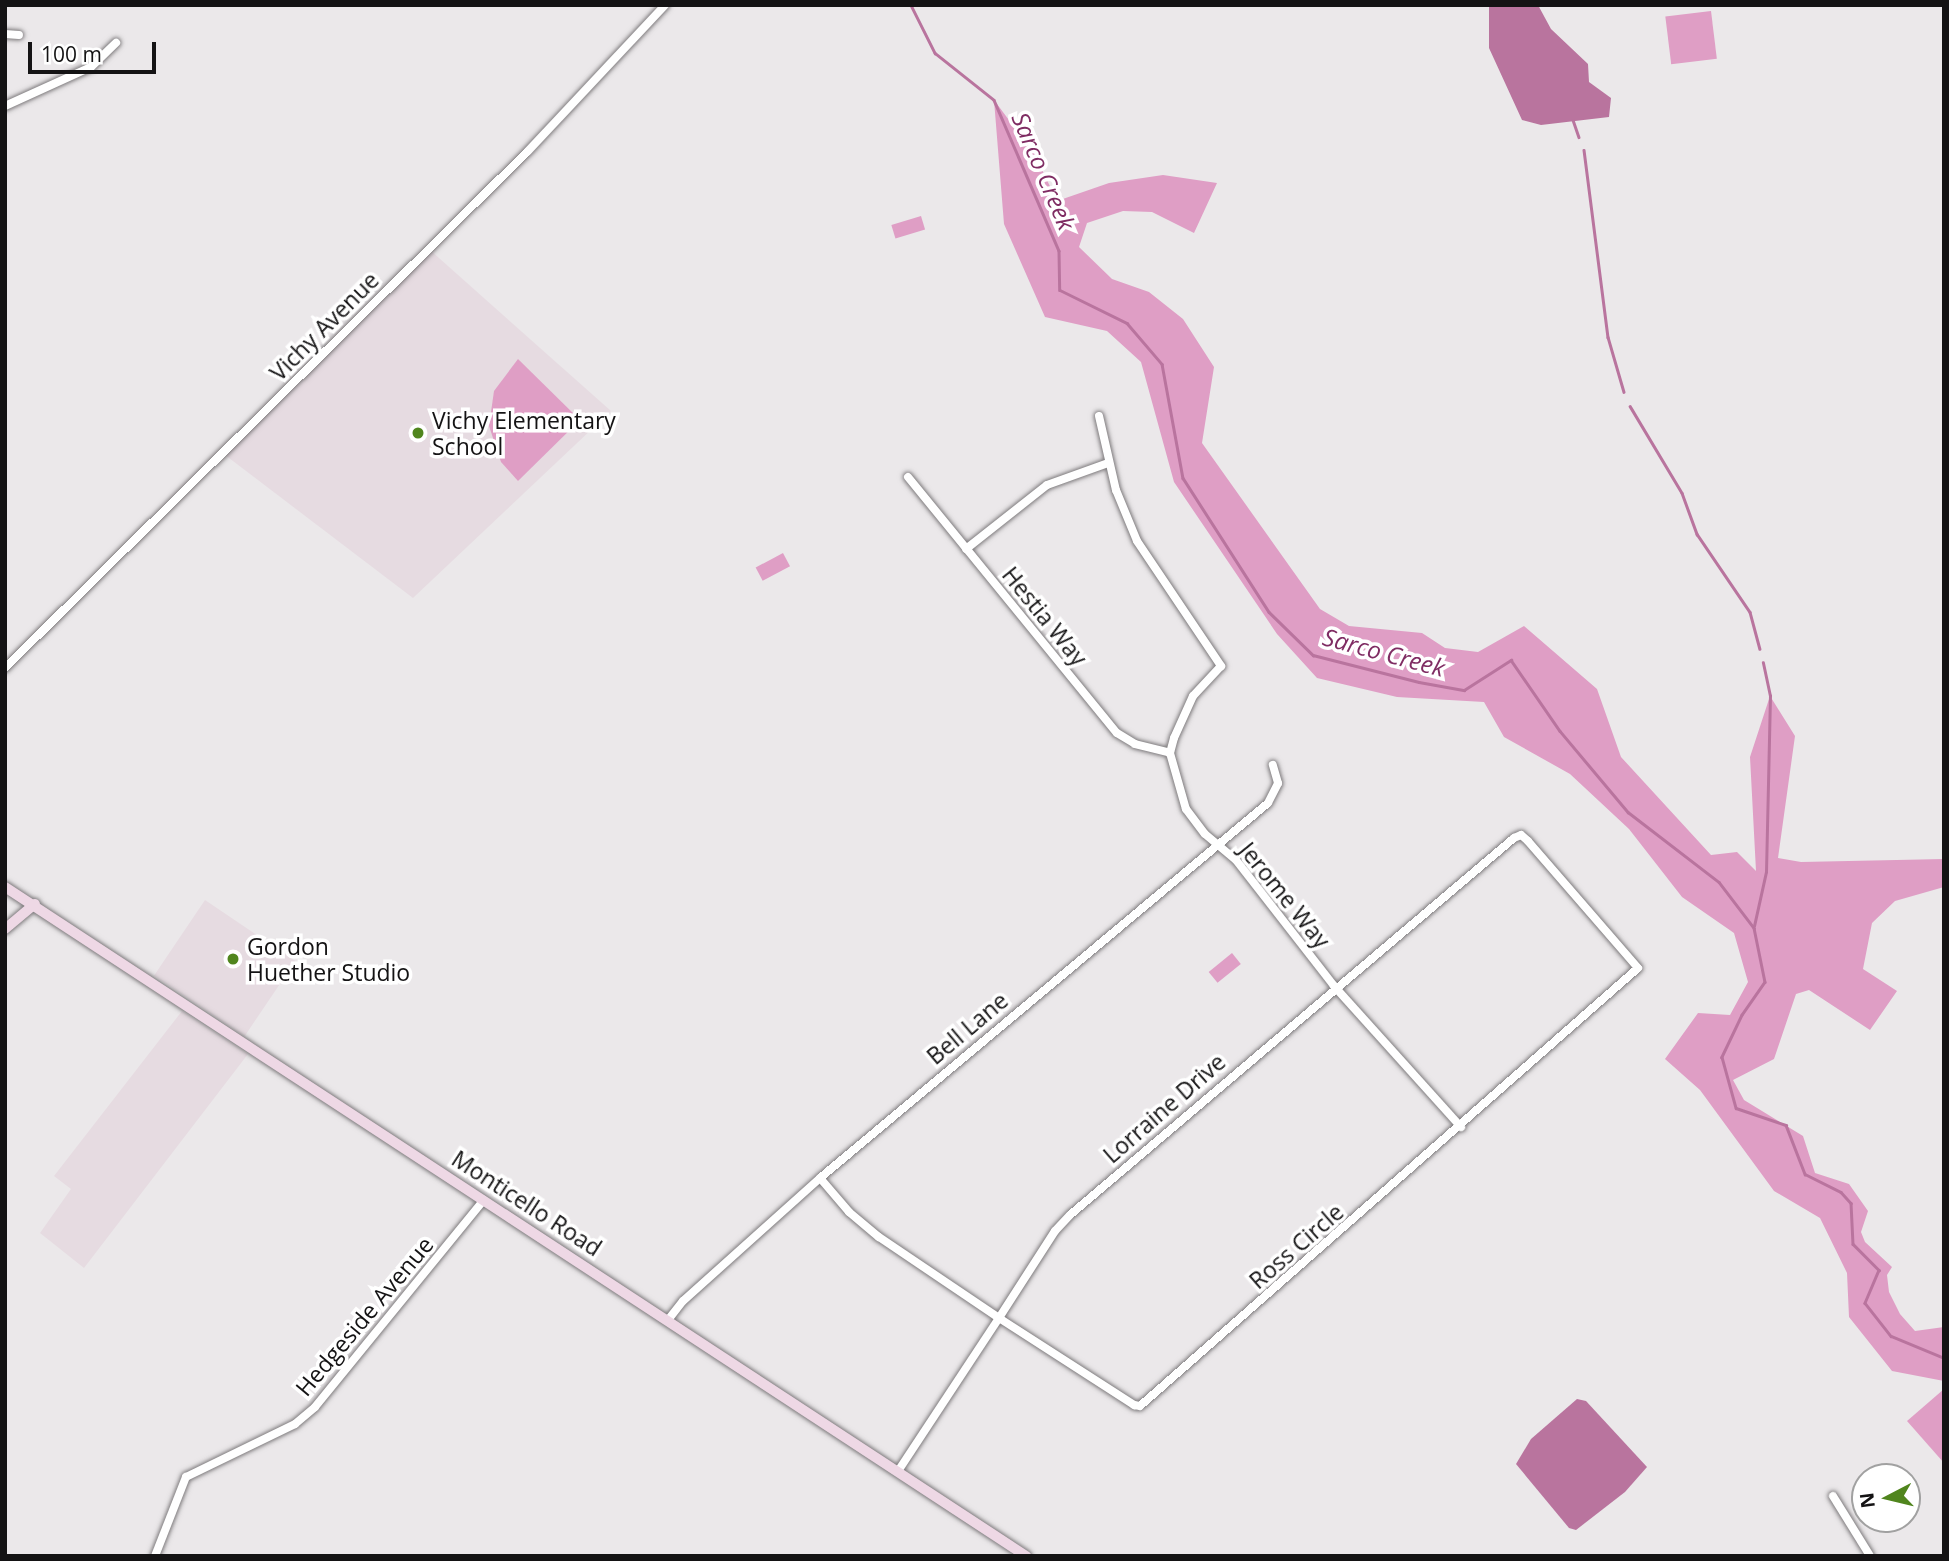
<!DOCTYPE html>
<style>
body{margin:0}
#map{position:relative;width:1949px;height:1561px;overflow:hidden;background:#ebe8ea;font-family:"Open Sans",sans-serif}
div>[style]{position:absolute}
.built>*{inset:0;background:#e6dbe1;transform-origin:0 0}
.green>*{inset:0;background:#df9ec5;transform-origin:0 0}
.water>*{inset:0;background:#b9749e}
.stream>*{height:2.5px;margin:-1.25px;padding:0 1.25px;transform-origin:1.25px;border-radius:1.25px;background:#b9749e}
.roads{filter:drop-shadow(0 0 2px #7e7b7d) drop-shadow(0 0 2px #7e7b7d)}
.street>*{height:8px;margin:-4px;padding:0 4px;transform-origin:4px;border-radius:4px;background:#fff}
.secondary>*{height:10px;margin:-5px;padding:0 5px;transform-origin:5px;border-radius:5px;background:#eed8e5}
.dots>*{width:19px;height:19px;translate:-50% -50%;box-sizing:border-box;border:4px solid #fff;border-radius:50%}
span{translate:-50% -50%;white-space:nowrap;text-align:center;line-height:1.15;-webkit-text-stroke:7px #fff;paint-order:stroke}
.street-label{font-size:23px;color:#141314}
.poi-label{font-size:23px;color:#141314}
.left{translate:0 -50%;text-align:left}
.water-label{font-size:24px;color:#7f2c63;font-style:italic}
.frame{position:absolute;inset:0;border:7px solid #141314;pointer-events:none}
.north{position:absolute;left:1851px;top:1463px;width:70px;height:70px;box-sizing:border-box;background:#fff;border:2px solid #a1a1a1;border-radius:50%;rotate:263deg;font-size:19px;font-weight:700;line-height:28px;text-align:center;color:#141314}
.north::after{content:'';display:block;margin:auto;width:24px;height:32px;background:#50851d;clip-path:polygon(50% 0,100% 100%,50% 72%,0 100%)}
.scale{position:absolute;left:28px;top:42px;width:128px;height:32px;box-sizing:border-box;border:4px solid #141314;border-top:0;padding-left:9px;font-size:21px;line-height:24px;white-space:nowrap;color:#141314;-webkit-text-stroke:5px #fff;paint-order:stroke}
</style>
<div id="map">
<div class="built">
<div style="clip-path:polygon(430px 250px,611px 411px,413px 598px,225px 455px)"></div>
<div style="left:205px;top:900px;width:109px;height:91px;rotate:34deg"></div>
<div style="clip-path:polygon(182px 1011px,248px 1054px,84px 1268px,40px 1233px,71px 1189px,54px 1176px)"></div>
</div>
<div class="green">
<div style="left:1711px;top:11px;width:48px;height:46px;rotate:83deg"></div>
<div style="clip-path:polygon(994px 100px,1035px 155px,1057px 201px,1109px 183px,1163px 175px,1217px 183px,1194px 233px,1152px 212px,1123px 211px,1087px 223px,1079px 247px,1112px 279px,1149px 292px,1183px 319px,1214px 367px,1202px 443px,1320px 609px,1349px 626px,1422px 633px,1445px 648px,1478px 652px,1524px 626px,1597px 689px,1621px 757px,1711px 855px,1737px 852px,1756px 871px,1750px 757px,1770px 696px,1795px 736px,1778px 858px,1801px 862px,1944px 859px,1944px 887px,1895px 901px,1872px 923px,1863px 969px,1897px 991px,1870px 1030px,1809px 990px,1796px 994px,1774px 1059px,1733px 1080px,1744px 1100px,1803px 1136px,1815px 1173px,1849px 1184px,1868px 1211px,1861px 1232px,1865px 1242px,1892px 1267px,1887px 1275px,1889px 1292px,1900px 1314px,1915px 1331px,1944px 1327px,1944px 1381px,1892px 1371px,1849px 1317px,1847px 1273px,1820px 1218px,1774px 1191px,1700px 1090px,1665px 1059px,1698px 1013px,1730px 1015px,1748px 982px,1734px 933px,1682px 897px,1629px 829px,1570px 774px,1504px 737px,1484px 702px,1397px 697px,1317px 678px,1277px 634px,1174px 482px,1141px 362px,1107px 331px,1045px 317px,1004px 224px)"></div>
<div style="left:921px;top:216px;width:14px;height:31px;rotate:73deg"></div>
<div style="clip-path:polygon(518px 359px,580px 420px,518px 481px,501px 462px,489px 426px,494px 391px)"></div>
<div style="left:783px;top:553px;width:15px;height:31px;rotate:62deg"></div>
<div style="left:1232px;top:953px;width:14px;height:30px;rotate:51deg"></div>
<div style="clip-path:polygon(1944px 1389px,1944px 1463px,1907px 1421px)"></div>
</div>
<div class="water">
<div style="clip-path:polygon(1489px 5px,1538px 5px,1551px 29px,1588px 64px,1589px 82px,1611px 98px,1609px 117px,1541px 125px,1522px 120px,1489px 48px)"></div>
<div style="clip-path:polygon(1577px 1399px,1586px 1401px,1647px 1467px,1625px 1492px,1576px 1530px,1569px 1528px,1516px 1464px,1531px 1439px)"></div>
</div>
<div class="stream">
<div style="left:911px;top:5px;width:54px;rotate:63.4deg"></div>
<div style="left:935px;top:53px;width:75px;rotate:38.5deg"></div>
<div style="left:994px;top:100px;width:164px;rotate:66.7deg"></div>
<div style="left:1059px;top:251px;width:39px;rotate:89deg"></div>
<div style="left:1060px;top:290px;width:75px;rotate:26.2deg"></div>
<div style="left:1127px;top:323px;width:54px;rotate:49.5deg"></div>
<div style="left:1162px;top:364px;width:116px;rotate:79.6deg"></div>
<div style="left:1183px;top:478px;width:159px;rotate:57.3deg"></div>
<div style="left:1269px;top:612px;width:62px;rotate:44.3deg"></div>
<div style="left:1313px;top:655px;width:109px;rotate:14.3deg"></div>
<div style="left:1419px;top:682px;width:46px;rotate:10.1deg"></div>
<div style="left:1464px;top:690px;width:56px;rotate:-32.6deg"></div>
<div style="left:1511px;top:660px;width:86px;rotate:55.4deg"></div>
<div style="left:1560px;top:731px;width:106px;rotate:50deg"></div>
<div style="left:1628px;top:812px;width:115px;rotate:37.6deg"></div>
<div style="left:1719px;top:882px;width:58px;rotate:52.7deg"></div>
<div style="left:1754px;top:928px;width:55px;rotate:78.5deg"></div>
<div style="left:1765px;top:982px;width:40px;rotate:124.9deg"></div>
<div style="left:1742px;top:1015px;width:47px;rotate:115.5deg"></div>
<div style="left:1722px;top:1057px;width:53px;rotate:74.6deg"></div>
<div style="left:1736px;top:1108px;width:53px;rotate:18.8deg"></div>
<div style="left:1786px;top:1125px;width:53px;rotate:68.8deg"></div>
<div style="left:1805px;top:1174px;width:40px;rotate:26.6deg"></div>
<div style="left:1841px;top:1192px;width:15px;rotate:48deg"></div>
<div style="left:1851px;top:1203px;width:41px;rotate:87.2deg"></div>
<div style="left:1853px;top:1244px;width:37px;rotate:45deg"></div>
<div style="left:1879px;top:1270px;width:36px;rotate:113deg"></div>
<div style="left:1865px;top:1303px;width:42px;rotate:51.8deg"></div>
<div style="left:1891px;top:1336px;width:57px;rotate:22.5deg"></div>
<div style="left:1573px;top:120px;width:18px;rotate:71deg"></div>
<div style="left:1584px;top:150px;width:189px;rotate:82.7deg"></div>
<div style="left:1608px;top:337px;width:57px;rotate:73.8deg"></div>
<div style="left:1630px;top:406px;width:101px;rotate:59.1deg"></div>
<div style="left:1682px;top:493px;width:44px;rotate:69.9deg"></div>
<div style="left:1697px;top:534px;width:94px;rotate:55.8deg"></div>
<div style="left:1750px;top:612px;width:38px;rotate:75deg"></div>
<div style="left:1754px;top:926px;width:55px;rotate:-77.5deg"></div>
<div style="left:1766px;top:872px;width:176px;rotate:-88.7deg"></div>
<div style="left:1770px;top:696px;width:34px;rotate:-102deg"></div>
</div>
<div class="roads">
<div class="street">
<div style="left:5px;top:34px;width:14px;rotate:4deg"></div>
<div style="left:5px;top:106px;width:94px;rotate:-24.4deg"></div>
<div style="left:91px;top:67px;width:35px;rotate:-44deg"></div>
<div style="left:1099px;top:416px;width:76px;rotate:77.1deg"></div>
<div style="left:1116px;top:490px;width:55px;rotate:67.6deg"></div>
<div style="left:1137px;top:541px;width:151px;rotate:56.1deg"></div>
<div style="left:1221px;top:666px;width:41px;rotate:133deg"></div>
<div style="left:1193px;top:696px;width:46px;rotate:114.3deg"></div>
<div style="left:1174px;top:738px;width:16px;rotate:105deg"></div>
<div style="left:1170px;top:753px;width:58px;rotate:74.1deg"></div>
<div style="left:1186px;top:809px;width:31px;rotate:53deg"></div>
<div style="left:1205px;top:834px;width:40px;rotate:40deg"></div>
<div style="left:1236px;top:860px;width:160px;rotate:52.1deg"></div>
<div style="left:1334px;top:986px;width:190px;rotate:48deg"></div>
<div style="left:908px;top:477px;width:330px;rotate:50.8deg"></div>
<div style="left:1117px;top:733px;width:21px;rotate:31deg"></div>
<div style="left:1135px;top:744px;width:36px;rotate:14deg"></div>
<div style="left:966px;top:549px;width:103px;rotate:-38.3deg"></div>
<div style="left:1047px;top:485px;width:65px;rotate:-19.8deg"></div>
<div style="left:5px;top:668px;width:735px;rotate:-44.67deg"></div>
<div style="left:528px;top:151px;width:200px;rotate:-46.8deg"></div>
<div style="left:820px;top:1178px;width:45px;rotate:49.5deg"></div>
<div style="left:849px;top:1212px;width:39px;rotate:40deg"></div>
<div style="left:879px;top:1237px;width:145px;rotate:34deg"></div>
<div style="left:999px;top:1318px;width:161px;rotate:32.8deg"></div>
<div style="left:1134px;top:1405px;width:6px;rotate:9deg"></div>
<div style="left:1140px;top:1406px;width:663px;rotate:-41.33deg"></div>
<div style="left:1638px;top:968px;width:168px;rotate:-130.9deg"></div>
<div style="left:1528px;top:841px;width:9px;rotate:-139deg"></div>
<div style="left:1521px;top:835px;width:8px;rotate:157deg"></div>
<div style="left:1514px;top:838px;width:582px;rotate:139.67deg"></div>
<div style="left:1070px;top:1215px;width:22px;rotate:133deg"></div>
<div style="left:1055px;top:1231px;width:103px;rotate:122.8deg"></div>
<div style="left:999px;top:1318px;width:183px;rotate:123.4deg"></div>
<div style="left:668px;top:1320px;width:24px;rotate:-52deg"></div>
<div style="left:683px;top:1301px;width:184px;rotate:-41.9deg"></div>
<div style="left:820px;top:1178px;width:584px;rotate:-39.93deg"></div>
<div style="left:1268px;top:803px;width:22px;rotate:-63deg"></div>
<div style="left:1278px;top:783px;width:19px;rotate:-106deg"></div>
<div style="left:1833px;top:1496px;width:70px;rotate:58.3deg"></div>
<div style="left:155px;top:1556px;width:85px;rotate:-68.6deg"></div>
<div style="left:186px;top:1477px;width:121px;rotate:-25.9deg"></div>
<div style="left:295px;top:1424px;width:26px;rotate:-40deg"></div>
<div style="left:315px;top:1407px;width:267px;rotate:-50.8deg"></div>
</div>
<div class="secondary">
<div style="left:5px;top:887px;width:1221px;rotate:33.23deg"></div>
<div style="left:5px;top:929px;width:39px;rotate:-40deg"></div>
</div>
</div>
<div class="dots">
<div style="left:418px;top:433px;background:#50851d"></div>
<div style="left:233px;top:959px;background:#50851d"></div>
</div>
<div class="street-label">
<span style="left:324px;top:326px;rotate:-45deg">Vichy Avenue</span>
<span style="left:1045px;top:616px;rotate:51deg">Hestia Way</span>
<span style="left:1285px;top:895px;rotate:51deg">Jerome Way</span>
<span style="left:967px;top:1028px;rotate:-40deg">Bell Lane</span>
<span style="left:1164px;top:1108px;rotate:-41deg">Lorraine Drive</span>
<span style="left:527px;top:1203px;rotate:33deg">Monticello Road</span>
<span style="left:1296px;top:1246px;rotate:-41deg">Ross Circle</span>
<span style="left:364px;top:1316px;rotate:-50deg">Hedgeside Avenue</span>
</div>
<div class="poi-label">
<span class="left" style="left:432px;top:433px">Vichy Elementary<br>School</span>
<span class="left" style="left:247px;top:959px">Gordon<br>Huether Studio</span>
</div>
<div class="water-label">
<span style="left:1044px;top:171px;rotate:67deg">Sarco Creek</span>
<span style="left:1384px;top:652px;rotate:15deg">Sarco Creek</span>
</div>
<div class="frame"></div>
<div class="north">N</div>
<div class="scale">100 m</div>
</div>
